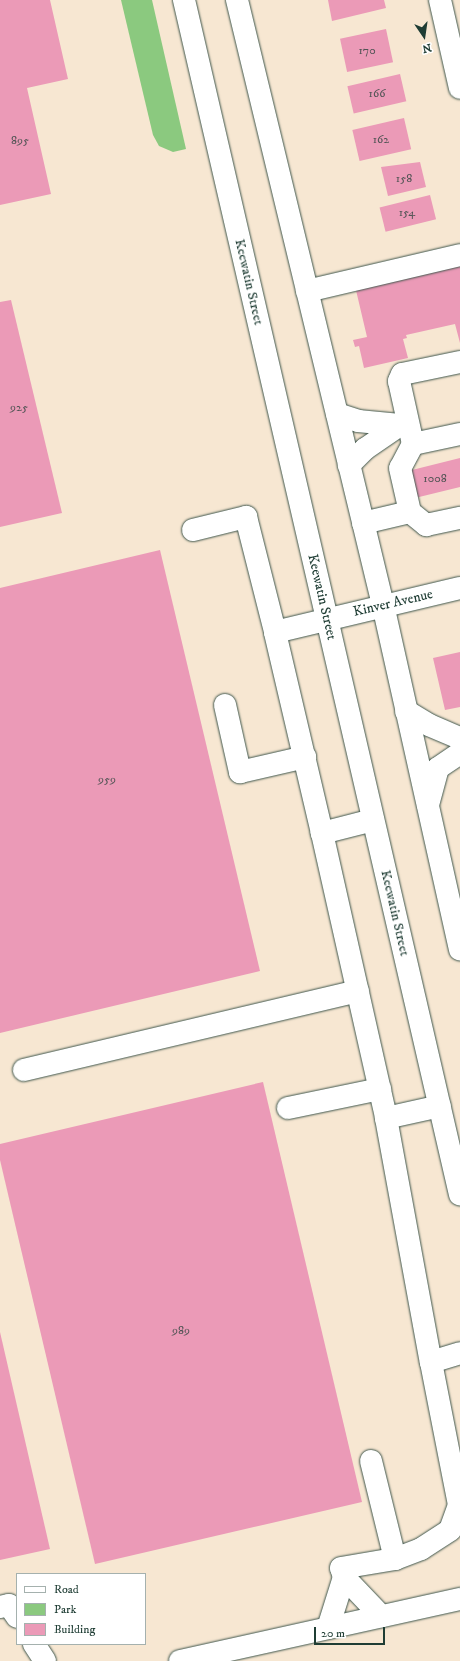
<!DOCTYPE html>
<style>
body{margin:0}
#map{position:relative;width:460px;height:1661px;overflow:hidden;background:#f7e7d2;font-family:"IM FELL DW Pica",serif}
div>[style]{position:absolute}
.green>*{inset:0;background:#8bc97f}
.building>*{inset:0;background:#eb9ab7;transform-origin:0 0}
.roads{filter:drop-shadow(0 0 1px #3f564c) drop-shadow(0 0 1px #3f564c)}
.minor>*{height:22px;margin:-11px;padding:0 11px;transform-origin:11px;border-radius:11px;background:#fff}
.major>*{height:22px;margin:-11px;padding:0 11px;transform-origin:11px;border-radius:11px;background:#fff}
span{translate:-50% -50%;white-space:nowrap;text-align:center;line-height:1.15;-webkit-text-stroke:3px #fff;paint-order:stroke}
.number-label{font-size:12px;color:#525455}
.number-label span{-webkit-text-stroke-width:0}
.street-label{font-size:14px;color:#1f3d34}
.legend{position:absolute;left:16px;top:1573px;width:130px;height:72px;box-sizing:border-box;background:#fff;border:1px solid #a5b1ae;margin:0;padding:5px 7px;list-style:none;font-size:12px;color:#1f3d34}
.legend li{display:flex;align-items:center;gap:8px;height:20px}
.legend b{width:20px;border:1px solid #a5b1ae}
.north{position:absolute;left:404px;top:16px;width:40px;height:40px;-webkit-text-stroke:3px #fff;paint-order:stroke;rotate:167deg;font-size:11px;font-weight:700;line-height:16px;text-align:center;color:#1f3d34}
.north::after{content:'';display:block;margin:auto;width:14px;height:18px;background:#1f3d34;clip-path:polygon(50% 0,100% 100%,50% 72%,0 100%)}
.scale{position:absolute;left:314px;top:1627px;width:71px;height:18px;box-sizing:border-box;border:2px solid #1f3d34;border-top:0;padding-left:5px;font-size:12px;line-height:14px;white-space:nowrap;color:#1f3d34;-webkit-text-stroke:3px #fff;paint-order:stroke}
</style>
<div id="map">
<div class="green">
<div style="clip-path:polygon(121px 0,152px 0,186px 149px,173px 152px,159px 146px,153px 135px)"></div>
</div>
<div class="building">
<div style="clip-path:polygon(0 0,50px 0,68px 79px,27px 88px,51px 194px,0 205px)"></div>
<div style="clip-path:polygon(328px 0,384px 0,386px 8px,332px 21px)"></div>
<div style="left:386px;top:29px;width:34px;height:47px;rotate:78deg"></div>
<div style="left:400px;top:74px;width:28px;height:54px;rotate:77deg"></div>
<div style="left:404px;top:118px;width:32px;height:53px;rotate:77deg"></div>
<div style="clip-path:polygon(420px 162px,426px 187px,388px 196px,381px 167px)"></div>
<div style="left:430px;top:195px;width:25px;height:52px;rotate:76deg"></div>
<div style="clip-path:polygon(460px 261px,460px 343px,455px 324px,406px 335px,407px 338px,403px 339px,408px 358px,364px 368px,359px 346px,355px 347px,353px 340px,367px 337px,355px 286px)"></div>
<div style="clip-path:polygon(11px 300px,62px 513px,0 527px,0 302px)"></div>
<div style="clip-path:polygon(460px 458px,460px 487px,415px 498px,408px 471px)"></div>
<div style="clip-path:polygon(160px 550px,260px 971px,0 1033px,0 588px)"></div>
<div style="clip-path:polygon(460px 652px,460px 707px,445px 710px,433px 658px)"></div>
<div style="clip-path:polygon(263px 1082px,362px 1502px,95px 1564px,0 1160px,0 1144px)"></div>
<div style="clip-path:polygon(0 1332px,50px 1549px,0 1560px)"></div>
</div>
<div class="roads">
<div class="minor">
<div style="left:440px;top:0;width:90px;rotate:77.2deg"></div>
<div style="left:307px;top:291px;width:157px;rotate:-13.2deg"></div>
<div style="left:460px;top:362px;width:59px;rotate:168.3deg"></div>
<div style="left:402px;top:374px;width:8px;rotate:113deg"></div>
<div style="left:399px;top:381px;width:65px;rotate:77.5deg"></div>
<div style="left:413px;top:444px;width:27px;rotate:118deg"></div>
<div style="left:400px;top:468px;width:45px;rotate:77.2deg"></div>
<div style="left:410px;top:512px;width:21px;rotate:39deg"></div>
<div style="left:426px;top:525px;width:35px;rotate:-12deg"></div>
<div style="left:337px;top:414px;width:22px;rotate:18deg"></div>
<div style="left:358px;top:421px;width:42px;rotate:5.4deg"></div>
<div style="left:400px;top:425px;width:42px;rotate:145.6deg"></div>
<div style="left:365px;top:449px;width:23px;rotate:135deg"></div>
<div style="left:413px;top:444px;width:48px;rotate:-12deg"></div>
<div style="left:363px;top:523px;width:48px;rotate:-13.2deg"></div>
<div style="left:193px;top:530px;width:55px;rotate:-13.8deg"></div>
<div style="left:246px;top:517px;width:119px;rotate:75.8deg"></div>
<div style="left:225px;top:705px;width:69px;rotate:77.4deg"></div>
<div style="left:240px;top:772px;width:67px;rotate:-13deg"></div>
<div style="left:406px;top:711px;width:27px;rotate:31deg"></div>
<div style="left:429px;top:725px;width:34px;rotate:23deg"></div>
<div style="left:428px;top:805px;width:38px;rotate:-75deg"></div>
<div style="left:438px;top:768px;width:27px;rotate:-34deg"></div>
<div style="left:373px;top:820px;width:53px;rotate:165.7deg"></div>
<div style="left:322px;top:833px;width:206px;rotate:-103.2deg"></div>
<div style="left:275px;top:632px;width:190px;rotate:-13.4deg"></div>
<div style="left:322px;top:833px;width:292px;rotate:77.3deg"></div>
<div style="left:386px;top:1118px;width:55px;rotate:-12.5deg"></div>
<div style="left:24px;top:1070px;width:343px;rotate:-13.3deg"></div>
<div style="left:288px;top:1108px;width:94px;rotate:-11.7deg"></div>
<div style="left:386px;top:1118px;width:248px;rotate:79.6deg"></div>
<div style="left:431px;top:1362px;width:30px;rotate:-17deg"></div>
<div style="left:371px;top:1461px;width:101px;rotate:76.2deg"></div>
<div style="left:344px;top:1577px;width:9px;rotate:-108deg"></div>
<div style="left:341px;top:1568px;width:55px;rotate:-9.5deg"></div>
<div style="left:395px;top:1559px;width:28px;rotate:-21deg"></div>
<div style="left:421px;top:1549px;width:35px;rotate:-33deg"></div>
<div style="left:450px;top:1530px;width:27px;rotate:-70deg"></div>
<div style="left:459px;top:1505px;width:146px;rotate:-101.1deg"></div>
<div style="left:0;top:1607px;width:9px;rotate:-13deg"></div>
<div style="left:9px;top:1605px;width:14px;rotate:56deg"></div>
<div style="left:328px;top:1628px;width:53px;rotate:-72.6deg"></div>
<div style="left:344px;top:1577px;width:54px;rotate:46.5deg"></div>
<div style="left:34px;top:1644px;width:20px;rotate:57deg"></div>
</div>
<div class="major">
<div style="left:184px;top:0;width:1226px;rotate:76.99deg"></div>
<div style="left:237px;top:0;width:622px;rotate:76.43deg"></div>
<div style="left:383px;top:605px;width:353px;rotate:77.4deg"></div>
<div style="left:180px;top:1661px;width:287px;rotate:-12.5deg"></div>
</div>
</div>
<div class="number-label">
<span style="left:367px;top:51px">170</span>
<span style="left:377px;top:94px">166</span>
<span style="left:381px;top:140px">162</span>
<span style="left:20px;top:141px">895</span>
<span style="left:404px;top:179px">158</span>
<span style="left:407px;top:213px">154</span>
<span style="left:19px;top:408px">925</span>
<span style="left:435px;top:479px">1008</span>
<span style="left:107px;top:780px">959</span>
<span style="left:181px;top:1331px">989</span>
</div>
<div class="street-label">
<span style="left:249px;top:282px;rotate:77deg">Keewatin Street</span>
<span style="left:322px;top:597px;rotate:77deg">Keewatin Street</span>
<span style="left:393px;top:603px;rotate:-13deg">Kinver Avenue</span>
<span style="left:395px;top:913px;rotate:77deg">Keewatin Street</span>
</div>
<ul class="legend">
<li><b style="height:5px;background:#fff"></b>Road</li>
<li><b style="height:11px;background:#8bc97f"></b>Park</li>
<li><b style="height:11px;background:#eb9ab7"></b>Building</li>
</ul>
<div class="north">N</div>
<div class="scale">20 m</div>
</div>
